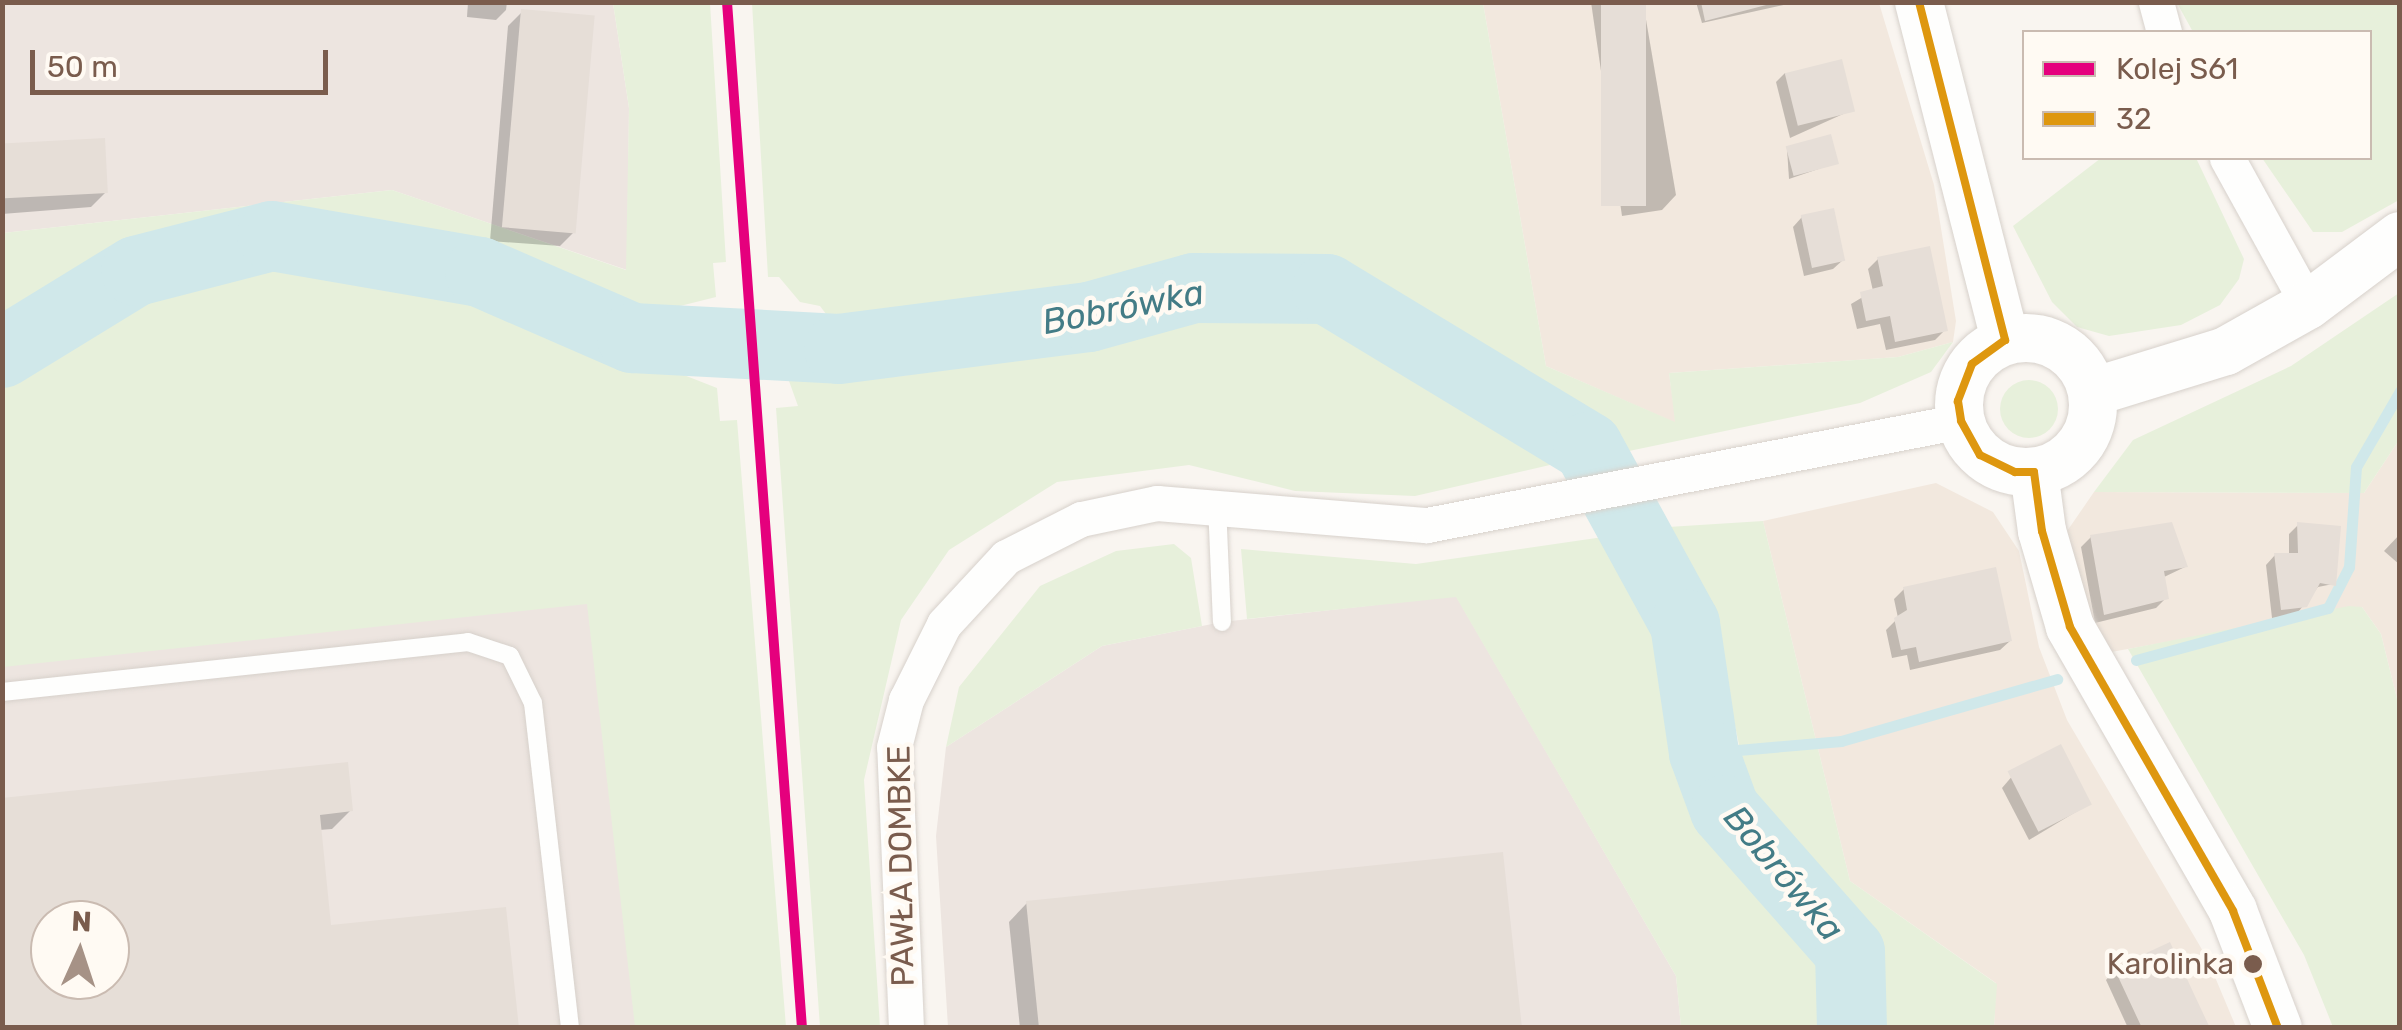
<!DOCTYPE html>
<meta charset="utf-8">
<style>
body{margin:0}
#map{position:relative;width:2402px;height:1030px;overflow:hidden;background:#f9f5f0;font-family:Rubik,sans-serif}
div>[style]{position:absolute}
.residential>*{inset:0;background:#f2e8de}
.industrial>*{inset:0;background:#ede5e0}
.green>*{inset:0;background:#e7f0db}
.round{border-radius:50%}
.shadow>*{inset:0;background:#0003}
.stream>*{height:11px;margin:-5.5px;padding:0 5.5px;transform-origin:5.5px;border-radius:5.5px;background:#d0e8ea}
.river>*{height:70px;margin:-35px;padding:0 35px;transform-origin:35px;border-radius:35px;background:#d0e8ea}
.building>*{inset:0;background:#e6ded7;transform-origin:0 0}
.roads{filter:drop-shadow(0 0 2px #d7d1cb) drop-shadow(0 0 2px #d7d1cb)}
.lane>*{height:18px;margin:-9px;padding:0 9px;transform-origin:9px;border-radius:9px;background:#fefefd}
.street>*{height:35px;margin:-17.5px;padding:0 17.5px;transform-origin:17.5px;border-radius:17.5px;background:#fefefd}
.secondary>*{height:48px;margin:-24px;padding:0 24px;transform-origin:24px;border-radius:24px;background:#fefefd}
.secondary>.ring{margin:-24px;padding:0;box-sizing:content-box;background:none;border:48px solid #fefefd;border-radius:50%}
.bus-1>*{height:8px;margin:-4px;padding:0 4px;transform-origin:4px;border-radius:4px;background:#de970f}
.rail-1>*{height:10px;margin:-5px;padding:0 5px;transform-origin:5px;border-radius:5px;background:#e5007d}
.dots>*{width:28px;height:28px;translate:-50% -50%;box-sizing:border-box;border:5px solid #fffaf3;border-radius:50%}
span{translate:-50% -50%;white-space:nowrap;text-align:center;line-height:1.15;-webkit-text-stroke:9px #fffaf3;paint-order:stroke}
.bus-label{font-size:30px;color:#7a5c4d}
.right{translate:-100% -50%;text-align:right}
.street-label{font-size:32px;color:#7a5c4d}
.water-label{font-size:35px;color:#437c86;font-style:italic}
.frame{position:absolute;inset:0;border:5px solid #7a5c4d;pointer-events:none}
.legend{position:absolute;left:2022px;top:30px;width:350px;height:130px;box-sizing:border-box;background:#fffaf3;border:2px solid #cabbb1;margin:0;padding:12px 18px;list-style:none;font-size:30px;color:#7a5c4d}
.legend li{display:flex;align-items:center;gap:20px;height:50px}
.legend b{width:50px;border:2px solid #cabbb1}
.north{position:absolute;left:30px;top:900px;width:100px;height:100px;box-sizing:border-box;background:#fffaf3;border:2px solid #cabbb1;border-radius:50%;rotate:3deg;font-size:28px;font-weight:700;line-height:40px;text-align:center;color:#7a5c4d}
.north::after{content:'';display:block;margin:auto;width:35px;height:45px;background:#a69286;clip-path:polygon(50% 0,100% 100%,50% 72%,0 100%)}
.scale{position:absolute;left:30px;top:50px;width:298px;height:45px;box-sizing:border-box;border:5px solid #7a5c4d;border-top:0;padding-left:12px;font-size:30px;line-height:35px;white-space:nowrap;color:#7a5c4d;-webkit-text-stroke:8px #fffaf3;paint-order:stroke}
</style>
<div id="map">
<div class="residential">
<div style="clip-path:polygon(1483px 3px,1879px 3px,1934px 185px,1956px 321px,1953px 342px,1898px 357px,1669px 373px,1676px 423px,1546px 366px)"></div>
<div style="clip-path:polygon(2399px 440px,2399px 707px,2381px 634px,2362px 607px,2100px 654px,2063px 537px,2094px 492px,2364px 493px)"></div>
<div style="clip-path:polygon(1936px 483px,1993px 512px,2019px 551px,2039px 647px,2067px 720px,2207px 958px,2236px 1027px,1994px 1027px,1996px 983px,1850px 881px,1763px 521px)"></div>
</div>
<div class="industrial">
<div style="clip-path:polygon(2px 3px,613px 3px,629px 108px,627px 270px,392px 190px,3px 233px)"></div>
<div style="clip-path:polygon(evenodd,667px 398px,694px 1027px,3px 1028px,3px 497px,667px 398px,50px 920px,110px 920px,110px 980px,50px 980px,50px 920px)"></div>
<div style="clip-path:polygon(1456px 596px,1676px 976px,1681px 1027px,948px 1027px,936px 836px,946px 747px,1102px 646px,1222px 622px)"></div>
</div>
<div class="green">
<div style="clip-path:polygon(613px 3px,710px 3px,726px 262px,713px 263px,716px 297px,664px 310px,666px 368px,717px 388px,720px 421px,737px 420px,786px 1027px,635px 1027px,587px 604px,3px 667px,3px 233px,392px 190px,626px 270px,629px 108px)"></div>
<div style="clip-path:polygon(752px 3px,1483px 3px,1546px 366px,1675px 422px,1669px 373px,1898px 357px,1953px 342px,1931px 372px,1860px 403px,1629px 451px,1342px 270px,1242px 260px,1091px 299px,859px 332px,835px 326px,820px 306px,800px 302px,779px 277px,768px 277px)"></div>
<div style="clip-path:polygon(2177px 3px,2399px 3px,2399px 200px,2342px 232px,2313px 232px,2262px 158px,2370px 158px,2370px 32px,2193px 32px)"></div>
<div style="clip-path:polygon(2101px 158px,2196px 158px,2244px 259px,2239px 279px,2220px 305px,2181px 325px,2109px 336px,2077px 327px,2052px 302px,2013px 226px)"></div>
<div style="clip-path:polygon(2399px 293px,2399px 440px,2364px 493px,2094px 492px,2133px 440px,2291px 366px)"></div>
<div style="clip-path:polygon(1290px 311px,1396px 356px,1567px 461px,1415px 496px,1295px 491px,1189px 465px,1057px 482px,949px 550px,901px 620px,864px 780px,880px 1027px,820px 1027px,776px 408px,798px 406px,789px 381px,902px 376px,1106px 335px)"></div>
<div class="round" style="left:2000px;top:380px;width:58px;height:58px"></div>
<div style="clip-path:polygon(1763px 521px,1850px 881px,1997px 984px,1994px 1027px,1875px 1027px,1883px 957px,1837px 928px,1752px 808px,1717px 638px,1668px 527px)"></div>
<div style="clip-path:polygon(1617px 535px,1661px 643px,1706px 816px,1822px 958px,1830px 1027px,1681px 1027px,1676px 976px,1456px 597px,1247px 619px,1241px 549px,1416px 564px)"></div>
<div style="clip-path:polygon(1174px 544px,1191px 558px,1202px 626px,1102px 646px,946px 747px,959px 687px,1040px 586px,1116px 551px)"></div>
<div style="clip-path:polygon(2349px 606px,2362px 607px,2381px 634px,2399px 707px,2399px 1027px,2333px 1027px,2304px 955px,2128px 649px)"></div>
</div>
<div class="shadow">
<div style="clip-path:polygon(468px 2px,507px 2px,506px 10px,496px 20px,467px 17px)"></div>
<div style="clip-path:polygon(1591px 2px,1643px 2px,1676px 195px,1662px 210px,1622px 216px)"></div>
<div style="clip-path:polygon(1696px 2px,1797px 2px,1702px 23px)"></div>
<div style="clip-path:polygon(522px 12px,574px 232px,560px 246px,490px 241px,508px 26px)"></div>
<div style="clip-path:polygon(1785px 73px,1852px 110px,1790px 138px,1776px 82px)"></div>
<div style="clip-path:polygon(2px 148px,106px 192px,91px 207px,2px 214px)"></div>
<div style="clip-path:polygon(1787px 149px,1836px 163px,1789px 179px)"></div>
<div style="clip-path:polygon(1802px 217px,1843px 260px,1833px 269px,1804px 276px,1793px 227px)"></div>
<div style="clip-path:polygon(1878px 259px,1945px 330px,1935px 340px,1886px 350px,1880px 324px,1857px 329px,1851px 304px,1873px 291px,1868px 269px)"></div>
<div style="clip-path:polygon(2298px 525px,2333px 584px,2318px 587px,2295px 616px,2272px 618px,2266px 565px,2275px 555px,2289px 555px,2289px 534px)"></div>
<div style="clip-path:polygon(2400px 534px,2400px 565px,2384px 551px)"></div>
<div style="clip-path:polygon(2091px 537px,2185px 567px,2162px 578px,2166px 598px,2156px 608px,2095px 623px,2081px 547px)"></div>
<div style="clip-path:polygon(1904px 589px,2010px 641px,2000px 650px,1910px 670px,1907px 655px,1892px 658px,1886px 630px,1898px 618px,1894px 599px)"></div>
<div style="clip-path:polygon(2060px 747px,2089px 804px,2029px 840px,2002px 788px,2020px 767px)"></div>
<div style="clip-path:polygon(evenodd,2px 800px,350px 811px,332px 829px,319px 830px,329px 928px,516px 1028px,2px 1028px,2px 800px,50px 920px,110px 920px,110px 980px,50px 980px,50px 920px)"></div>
<div style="clip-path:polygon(1027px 903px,1519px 1028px,1020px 1028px,1009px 922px)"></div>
<div style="clip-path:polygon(2115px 970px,2207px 1028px,2128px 1028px,2106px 980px)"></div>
</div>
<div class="stream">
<div style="left:2136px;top:660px;width:199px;rotate:-15.2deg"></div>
<div style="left:2328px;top:608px;width:46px;rotate:-62.9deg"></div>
<div style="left:2349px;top:567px;width:100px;rotate:-86deg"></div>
<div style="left:2356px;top:467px;width:88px;rotate:-59.9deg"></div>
<div style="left:1704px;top:753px;width:138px;rotate:-5deg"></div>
<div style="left:1841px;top:741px;width:225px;rotate:-16deg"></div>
</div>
<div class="river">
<div style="left:2px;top:353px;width:157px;rotate:-31.5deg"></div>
<div style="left:136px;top:271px;width:140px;rotate:-14.4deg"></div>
<div style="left:272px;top:236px;width:211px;rotate:9.8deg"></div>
<div style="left:480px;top:272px;width:166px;rotate:23.5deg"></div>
<div style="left:632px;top:338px;width:207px;rotate:3deg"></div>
<div style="left:839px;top:349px;width:252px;rotate:-7.3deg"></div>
<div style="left:1089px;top:317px;width:109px;rotate:-15.4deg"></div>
<div style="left:1194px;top:288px;width:133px;rotate:0.4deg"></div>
<div style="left:1327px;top:289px;width:305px;rotate:31.2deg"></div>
<div style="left:1588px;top:447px;width:202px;rotate:61.3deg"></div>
<div style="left:1685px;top:624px;width:130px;rotate:81.6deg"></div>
<div style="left:1704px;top:753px;width:61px;rotate:69.8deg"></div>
<div style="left:1725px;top:810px;width:189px;rotate:48.6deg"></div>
<div style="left:1850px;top:952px;width:76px;rotate:88.5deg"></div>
</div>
<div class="building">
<div style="left:1601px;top:2px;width:45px;height:204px"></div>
<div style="clip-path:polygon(1701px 2px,1770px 2px,1770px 4px,1705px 21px)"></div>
<div style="left:521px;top:9px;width:74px;height:219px;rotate:5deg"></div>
<div style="left:1842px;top:59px;width:54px;height:59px;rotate:76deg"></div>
<div style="left:1831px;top:134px;width:31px;height:47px;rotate:75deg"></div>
<div style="left:105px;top:138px;width:55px;height:103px;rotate:87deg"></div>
<div style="left:1834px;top:208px;width:54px;height:34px;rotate:78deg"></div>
<div style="clip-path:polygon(1930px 246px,1948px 331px,1895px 342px,1890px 316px,1866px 321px,1860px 292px,1883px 286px,1877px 257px)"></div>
<div style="clip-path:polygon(2172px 522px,2188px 567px,2164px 571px,2169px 599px,2104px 615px,2090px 535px)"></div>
<div style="clip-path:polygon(2297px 522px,2341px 526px,2336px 586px,2320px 583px,2307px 607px,2281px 610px,2274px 553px,2298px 553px)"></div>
<div style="clip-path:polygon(1996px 567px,2012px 641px,1919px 662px,1916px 647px,1901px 650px,1894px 618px,1907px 610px,1903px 587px)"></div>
<div style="left:2061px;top:744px;width:68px;height:60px;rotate:63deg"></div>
<div style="clip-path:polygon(evenodd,348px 762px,353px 811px,320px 815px,331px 925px,506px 907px,519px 1028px,3px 1028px,2px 798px,348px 762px,50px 920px,110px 920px,110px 980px,50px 980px,50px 920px)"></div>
<div style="clip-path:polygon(1503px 852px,1522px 1028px,1039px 1028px,1026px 901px)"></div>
<div style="clip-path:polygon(2170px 942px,2194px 994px,2210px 1028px,2142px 1028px,2114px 968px)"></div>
</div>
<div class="roads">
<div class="lane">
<div style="left:1217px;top:504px;width:118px;rotate:87.6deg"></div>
<div style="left:2px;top:692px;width:469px;rotate:-6.1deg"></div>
<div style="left:468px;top:642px;width:44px;rotate:18.4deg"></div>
<div style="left:510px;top:656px;width:52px;rotate:63.9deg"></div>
<div style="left:533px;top:703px;width:327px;rotate:83.5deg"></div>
</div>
<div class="street">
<div style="left:2156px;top:2px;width:31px;rotate:75deg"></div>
<div style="left:2227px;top:158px;width:168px;rotate:61.1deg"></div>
<div style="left:906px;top:1028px;width:281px;rotate:-92.4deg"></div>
<div style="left:894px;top:747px;width:49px;rotate:-75.7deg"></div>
<div style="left:906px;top:700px;width:85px;rotate:-63.4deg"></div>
<div style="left:944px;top:624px;width:91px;rotate:-47.2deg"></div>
<div style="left:1006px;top:557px;width:84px;rotate:-26.9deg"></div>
<div style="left:1081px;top:519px;width:78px;rotate:-11.9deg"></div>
<div style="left:1157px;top:503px;width:271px;rotate:4.7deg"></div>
<div style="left:1427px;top:525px;width:544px;rotate:-11.02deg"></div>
</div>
<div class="secondary">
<div style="left:1919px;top:2px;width:349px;rotate:75.7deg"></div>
<div class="ring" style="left:1959px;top:338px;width:86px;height:86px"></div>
<div style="left:2093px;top:392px;width:139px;rotate:-17.1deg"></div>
<div style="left:2226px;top:351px;width:94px;rotate:-29.3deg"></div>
<div style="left:2308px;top:305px;width:115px;rotate:-36.9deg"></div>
<div style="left:2034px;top:472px;width:60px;rotate:82.3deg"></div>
<div style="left:2042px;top:531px;width:100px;rotate:73.7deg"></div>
<div style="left:2070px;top:627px;width:327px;rotate:60.1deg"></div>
<div style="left:2233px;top:911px;width:125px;rotate:69deg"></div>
</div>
</div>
<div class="bus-1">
<div style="left:1919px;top:2px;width:349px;rotate:75.7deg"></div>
<div style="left:2005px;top:340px;width:41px;rotate:144deg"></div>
<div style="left:1972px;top:364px;width:40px;rotate:111deg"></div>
<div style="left:1958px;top:401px;width:20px;rotate:81deg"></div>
<div style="left:1961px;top:421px;width:39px;rotate:61deg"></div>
<div style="left:1980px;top:455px;width:39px;rotate:26deg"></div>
<div style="left:2015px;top:472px;width:19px"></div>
<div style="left:2034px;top:472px;width:60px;rotate:82.3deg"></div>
<div style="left:2042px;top:531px;width:100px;rotate:73.7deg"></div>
<div style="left:2070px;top:627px;width:327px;rotate:60.1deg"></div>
<div style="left:2233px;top:911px;width:125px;rotate:69deg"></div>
</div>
<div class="rail-1">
<div style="left:727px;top:2px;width:1029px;rotate:85.82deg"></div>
</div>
<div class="dots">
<div style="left:2253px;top:964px;background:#7a5c4d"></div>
</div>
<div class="bus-label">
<span class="right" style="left:2234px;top:964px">Karolinka</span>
</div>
<div class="street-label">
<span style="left:901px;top:866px;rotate:-91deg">PAWŁA DOMBKE</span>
</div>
<div class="water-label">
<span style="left:1123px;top:307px;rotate:-11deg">Bobrówka</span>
<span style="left:1784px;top:873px;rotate:50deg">Bobrówka</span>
</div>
<div class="frame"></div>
<ul class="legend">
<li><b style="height:12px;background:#e5007d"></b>Kolej S61</li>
<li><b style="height:12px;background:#de970f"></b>32</li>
</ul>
<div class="north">N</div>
<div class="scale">50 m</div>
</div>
